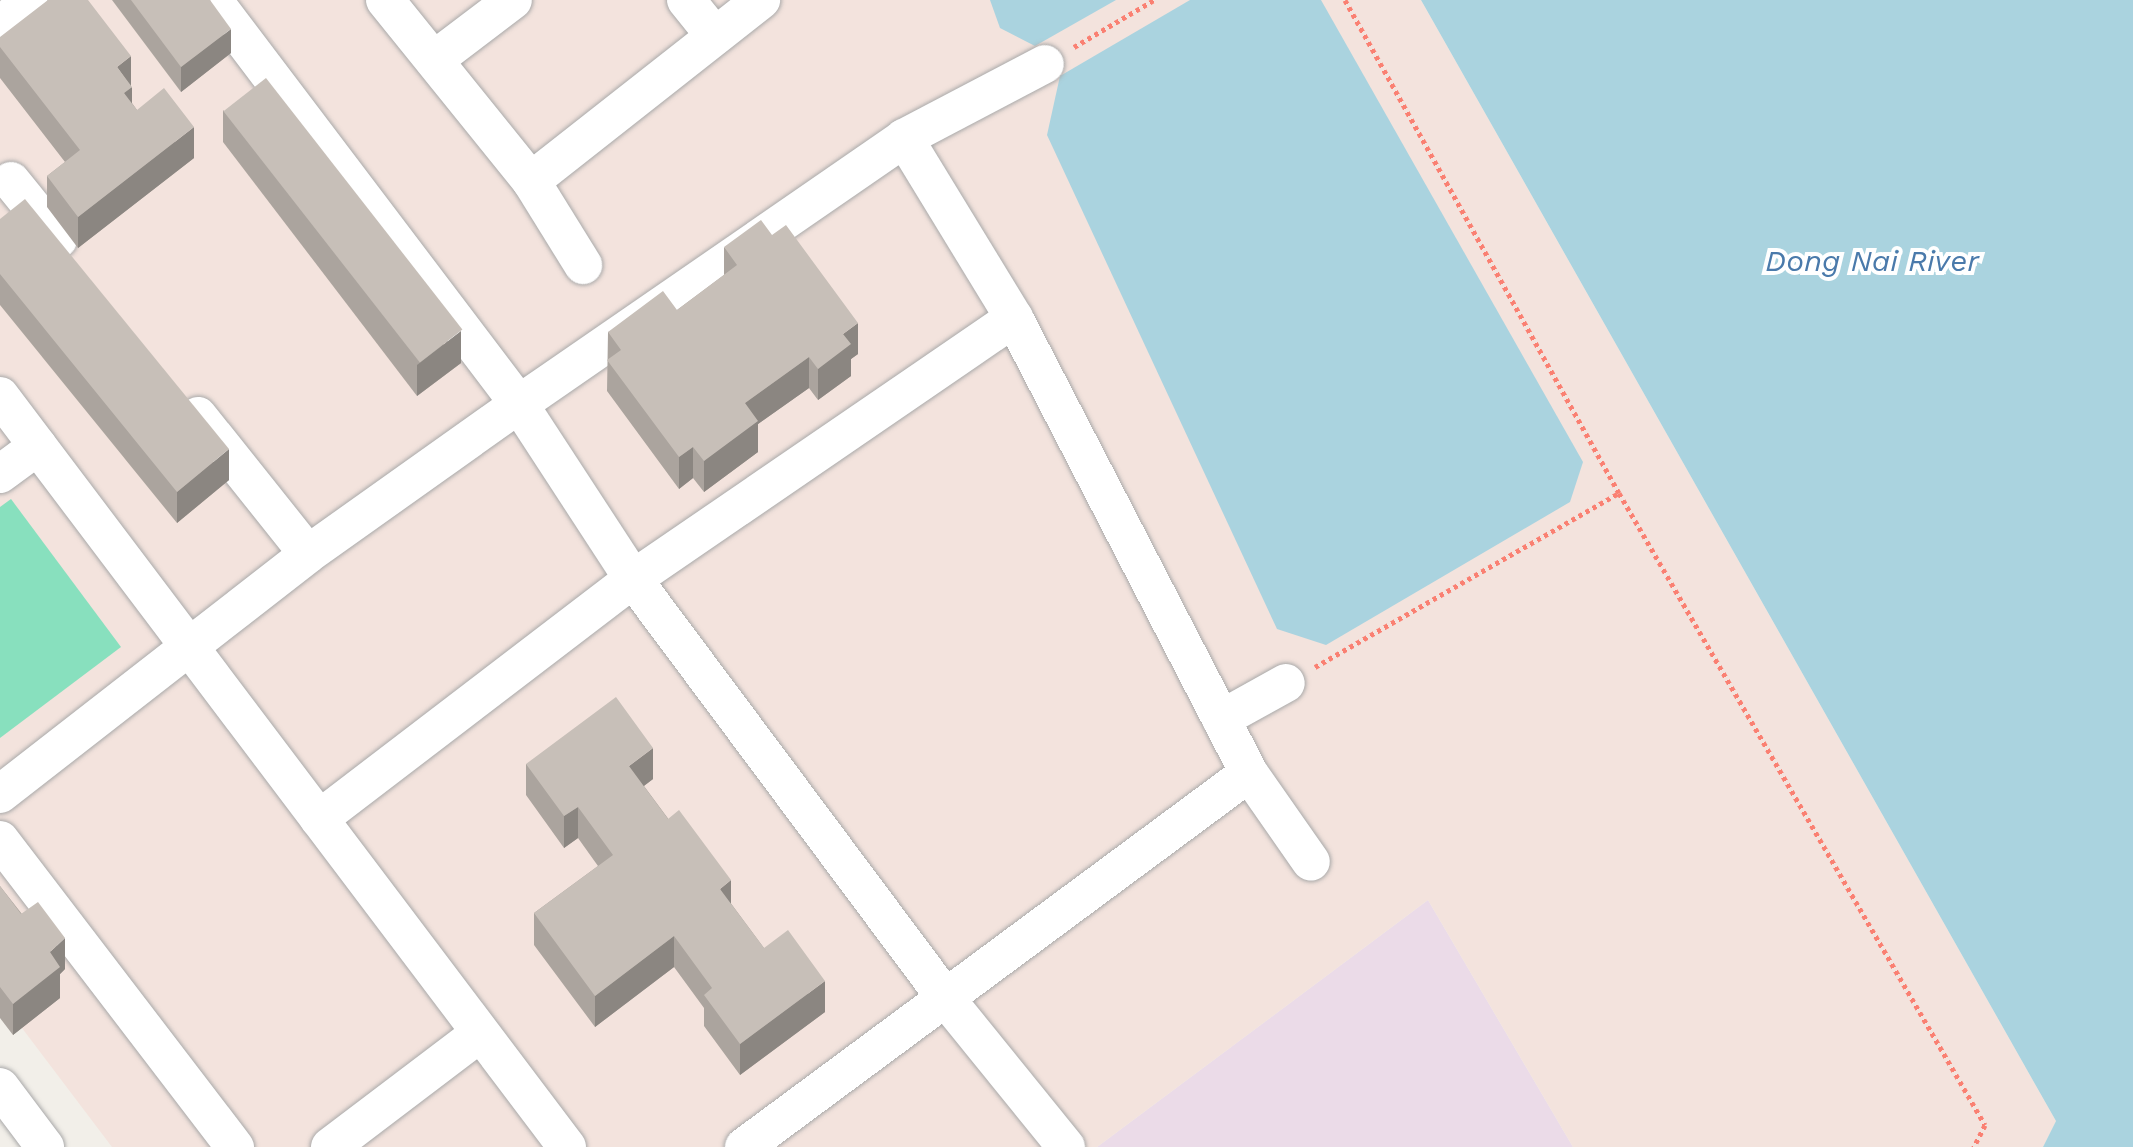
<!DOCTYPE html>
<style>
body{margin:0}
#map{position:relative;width:2133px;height:1147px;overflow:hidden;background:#f2efe9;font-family:"Work Sans",sans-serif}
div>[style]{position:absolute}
.industrial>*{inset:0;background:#ebdbe8}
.military>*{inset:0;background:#f3e3dd}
.pitch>*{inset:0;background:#88e0be}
.water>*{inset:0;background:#aad3df}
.path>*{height:5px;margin-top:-2.5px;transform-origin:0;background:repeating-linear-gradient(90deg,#fa8072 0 4px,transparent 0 8px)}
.roads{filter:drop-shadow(0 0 2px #a9a9a9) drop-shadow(0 0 2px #a9a9a9)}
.minor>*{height:38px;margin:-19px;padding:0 19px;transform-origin:19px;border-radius:19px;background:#fff}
.wall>*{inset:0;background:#aba49e}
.shaded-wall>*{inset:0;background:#8b8681}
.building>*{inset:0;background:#c7bfb8;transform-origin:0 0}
span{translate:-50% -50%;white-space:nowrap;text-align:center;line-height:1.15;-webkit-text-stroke:8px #fff;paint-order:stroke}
.water-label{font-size:30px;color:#4a7aab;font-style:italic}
</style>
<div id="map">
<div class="industrial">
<div style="clip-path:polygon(1428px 900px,1573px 1147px,1097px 1147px)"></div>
</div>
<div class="military">
<div style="clip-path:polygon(49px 0,1421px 0,2056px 1121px,2043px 1147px,1573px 1147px,1428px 900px,1097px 1147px,112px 1147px,0 999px,0 68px)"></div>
</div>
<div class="pitch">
<div style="clip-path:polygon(11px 499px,121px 647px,0 738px,0 507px)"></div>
</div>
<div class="water">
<div style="clip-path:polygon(990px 0,1116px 0,1035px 46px,1000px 28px)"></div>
<div style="clip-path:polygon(1190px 0,1321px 0,1583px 462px,1570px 502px,1326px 645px,1277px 629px,1047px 135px,1060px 76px)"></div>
<div style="clip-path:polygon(1421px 0,2133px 0,2133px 1147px,2043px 1147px,2056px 1121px)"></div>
</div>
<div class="path">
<div style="left:1345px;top:0;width:564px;rotate:60.94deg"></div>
<div style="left:1619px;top:493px;width:730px;rotate:59.92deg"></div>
<div style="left:1985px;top:1125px;width:25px;rotate:117deg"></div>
<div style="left:1074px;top:47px;width:93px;rotate:-30.4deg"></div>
<div style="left:1315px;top:667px;width:350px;rotate:-29.8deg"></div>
</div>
<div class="roads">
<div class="minor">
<div style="left:213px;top:0;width:507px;rotate:52.86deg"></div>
<div style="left:519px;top:404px;width:209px;rotate:56.9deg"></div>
<div style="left:633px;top:579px;width:525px;rotate:53.28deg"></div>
<div style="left:947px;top:1000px;width:189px;rotate:51deg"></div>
<div style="left:385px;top:0;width:233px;rotate:51.1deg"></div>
<div style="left:531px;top:181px;width:293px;rotate:-38.2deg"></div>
<div style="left:686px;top:0;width:46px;rotate:51.1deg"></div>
<div style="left:0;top:28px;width:40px;rotate:-45deg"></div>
<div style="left:434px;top:60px;width:99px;rotate:-37.2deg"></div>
<div style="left:11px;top:181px;width:75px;rotate:51deg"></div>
<div style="left:531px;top:181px;width:99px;rotate:58.2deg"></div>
<div style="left:0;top:396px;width:941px;rotate:52.95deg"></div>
<div style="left:198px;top:416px;width:176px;rotate:51.4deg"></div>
<div style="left:0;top:474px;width:47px;rotate:-36.4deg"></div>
<div style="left:1221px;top:719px;width:74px;rotate:-29deg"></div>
<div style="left:1249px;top:773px;width:108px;rotate:55.1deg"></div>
<div style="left:0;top:794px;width:390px;rotate:-37.9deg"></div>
<div style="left:308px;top:554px;width:259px;rotate:-35.4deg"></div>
<div style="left:519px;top:404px;width:468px;rotate:-34.6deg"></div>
<div style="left:904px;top:138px;width:159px;rotate:-27.7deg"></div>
<div style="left:319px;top:819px;width:395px;rotate:-37.4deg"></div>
<div style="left:633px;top:579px;width:462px;rotate:-34.4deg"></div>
<div style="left:0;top:840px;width:387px;rotate:52.6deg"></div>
<div style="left:0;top:1087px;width:75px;rotate:53.1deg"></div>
<div style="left:330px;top:1147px;width:188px;rotate:-37.2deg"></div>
<div style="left:744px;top:1147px;width:628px;rotate:-36.52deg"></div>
<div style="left:1249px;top:773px;width:512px;rotate:-117.32deg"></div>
<div style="left:1014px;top:318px;width:211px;rotate:-121.4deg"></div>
</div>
</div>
<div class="wall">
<div style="clip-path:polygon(112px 0,210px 0,231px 53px,181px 92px)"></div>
<div style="clip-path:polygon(0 37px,131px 86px,132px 103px,137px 110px,194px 158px,78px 248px,47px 207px,47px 176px,65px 162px,0 78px)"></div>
<div style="clip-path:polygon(223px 110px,461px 363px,417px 396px,223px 142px)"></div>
<div style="clip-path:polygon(0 219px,229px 480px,177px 523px,0 305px)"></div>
<div style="clip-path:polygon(724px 247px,858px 354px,851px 359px,851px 376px,818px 400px,809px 388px,758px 424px,758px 452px,704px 492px,693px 478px,679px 489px,607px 391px,608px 332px,677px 310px,724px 275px)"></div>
<div style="clip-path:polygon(526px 764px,653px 779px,644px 786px,764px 948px,825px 1012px,740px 1075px,704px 1026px,704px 1008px,674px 967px,595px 1027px,534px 945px,534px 913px,598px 866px,578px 838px,564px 848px,526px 795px)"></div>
<div style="clip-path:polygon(0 886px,65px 969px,60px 974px,60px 998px,13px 1035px,0 1018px)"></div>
</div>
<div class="shaded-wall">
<div style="clip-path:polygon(231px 29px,231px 53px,181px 92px,181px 67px)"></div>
<div style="clip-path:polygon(131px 56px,131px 87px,117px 67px)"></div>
<div style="clip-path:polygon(132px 87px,132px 118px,124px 93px)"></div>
<div style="clip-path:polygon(194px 127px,194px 158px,78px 248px,78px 217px)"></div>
<div style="clip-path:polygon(858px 323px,858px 354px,851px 359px,851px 376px,818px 400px,818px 369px,843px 334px)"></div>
<div style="clip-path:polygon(461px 331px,461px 363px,417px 396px,417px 365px)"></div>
<div style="clip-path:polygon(809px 357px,809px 388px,758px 424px,758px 452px,704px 492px,704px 461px,745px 403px)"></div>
<div style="clip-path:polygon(693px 447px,693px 478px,679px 489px,679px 457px)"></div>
<div style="clip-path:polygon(229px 449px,229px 480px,177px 523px,177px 492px)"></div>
<div style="clip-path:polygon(653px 748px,653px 779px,629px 797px,629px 766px)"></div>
<div style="clip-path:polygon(578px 807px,578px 838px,564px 848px,564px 816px)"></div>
<div style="clip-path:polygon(731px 880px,731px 912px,720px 889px)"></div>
<div style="clip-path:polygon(674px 936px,674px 967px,595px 1027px,595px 996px)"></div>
<div style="clip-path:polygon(65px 938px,65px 969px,60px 974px,60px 998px,13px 1035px,13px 1004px,50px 952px)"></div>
<div style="clip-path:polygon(825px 981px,825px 1012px,740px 1075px,740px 1044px)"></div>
</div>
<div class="building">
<div style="clip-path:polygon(48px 0,88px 0,131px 56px,117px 67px,132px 87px,124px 93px,137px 110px,164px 88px,194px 127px,78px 217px,47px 176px,80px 150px,0 47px,0 37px)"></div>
<div style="clip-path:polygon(131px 0,210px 0,231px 29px,181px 67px)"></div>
<div style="left:266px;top:78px;width:319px;height:54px;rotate:52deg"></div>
<div style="clip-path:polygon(25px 199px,229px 449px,177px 492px,0 274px,0 219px)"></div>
<div style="clip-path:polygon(761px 220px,772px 235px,786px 225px,858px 323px,843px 334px,851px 344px,818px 369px,809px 357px,745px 403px,758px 421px,704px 461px,693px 447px,679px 457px,607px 360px,621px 350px,608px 332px,663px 291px,677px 310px,737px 265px,724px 247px)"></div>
<div style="clip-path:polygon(616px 697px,653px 748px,629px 766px,668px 819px,679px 810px,731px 880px,720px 889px,764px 948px,788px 930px,825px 981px,740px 1044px,704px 995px,712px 988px,674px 936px,595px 996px,534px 913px,613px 855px,578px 807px,564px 816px,526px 764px)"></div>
<div style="clip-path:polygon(0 886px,21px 914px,38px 902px,65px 938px,50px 952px,60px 967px,13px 1004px,0 987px)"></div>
</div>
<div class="water-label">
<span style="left:1872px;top:261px">Dong Nai River</span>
</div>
</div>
